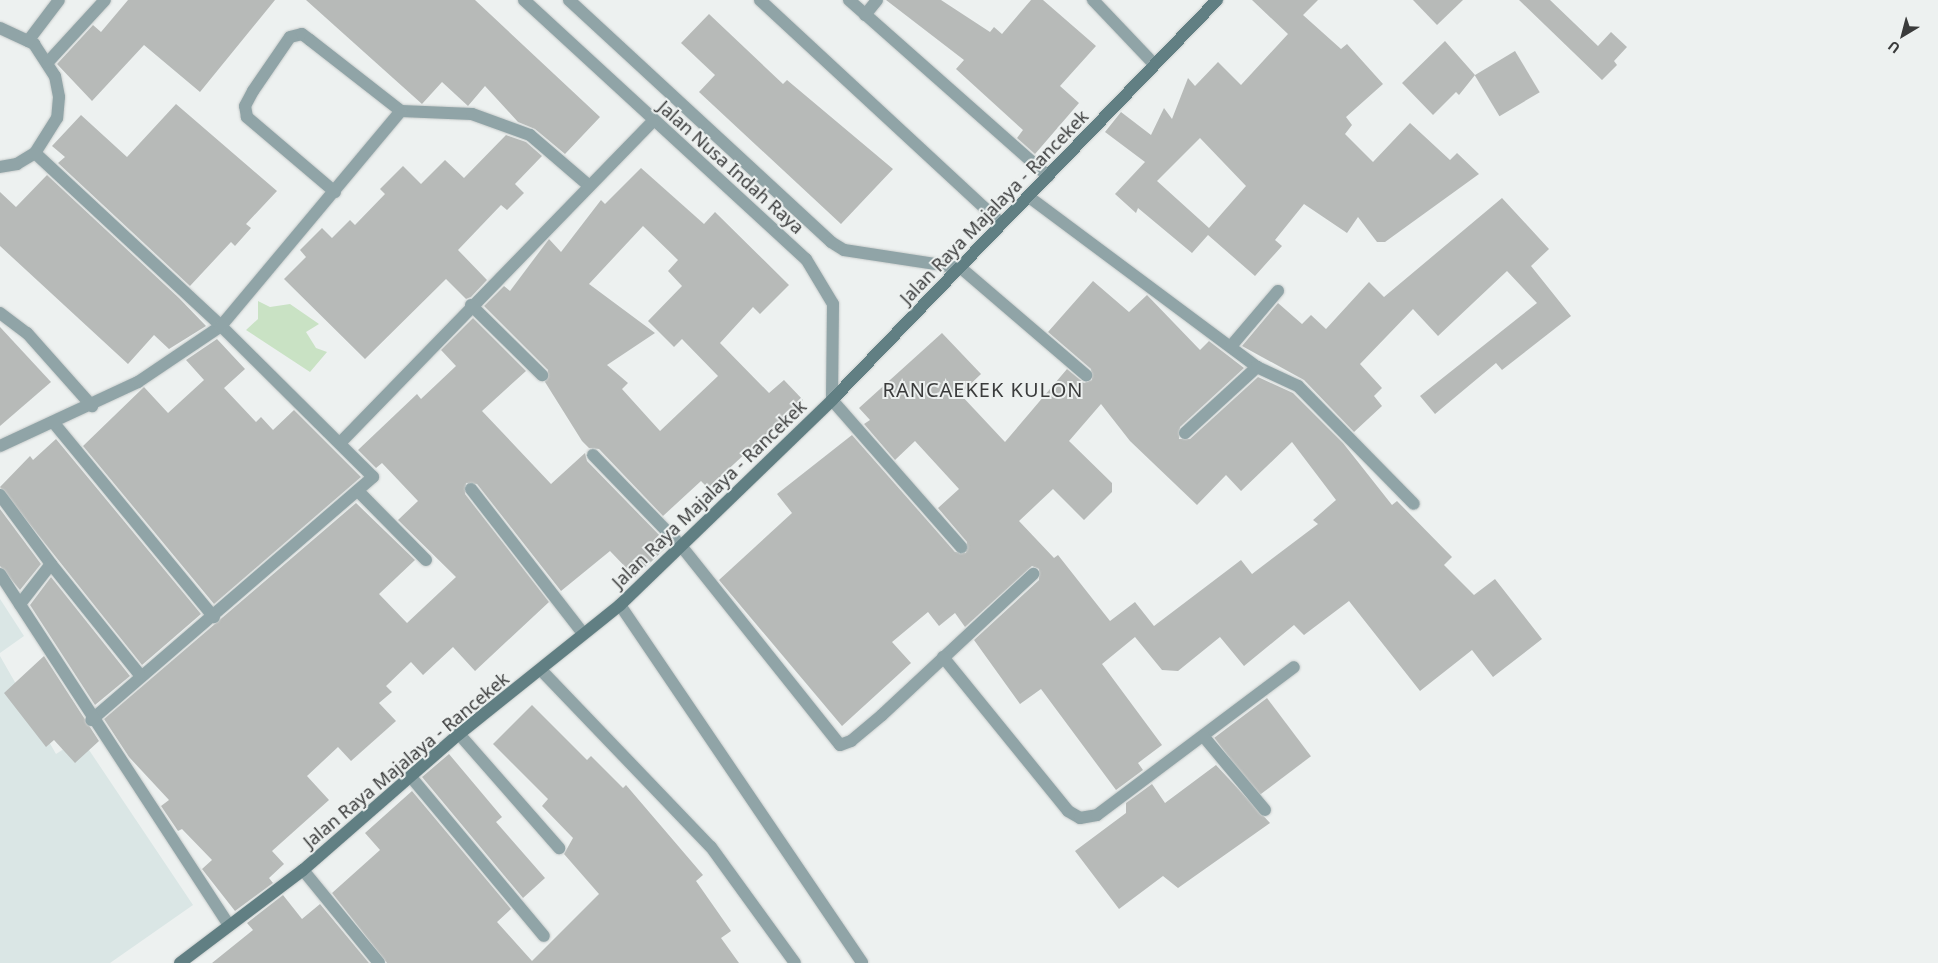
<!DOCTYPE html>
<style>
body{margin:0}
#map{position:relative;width:1938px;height:963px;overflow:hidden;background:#edf1f0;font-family:"Noto Sans",sans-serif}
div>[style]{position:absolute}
.built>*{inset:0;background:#dae6e5}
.green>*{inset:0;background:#c9e2c4}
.building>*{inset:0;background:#b7bab8;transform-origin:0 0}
.roads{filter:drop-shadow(0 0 1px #c9cdcc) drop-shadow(0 0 1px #c9cdcc)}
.minor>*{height:12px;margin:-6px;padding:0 6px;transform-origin:6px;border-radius:6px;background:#90a4a7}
.secondary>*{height:12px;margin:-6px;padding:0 6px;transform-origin:6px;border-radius:6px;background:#617f83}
span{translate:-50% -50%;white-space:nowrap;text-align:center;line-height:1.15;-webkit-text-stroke:4px #edf1f0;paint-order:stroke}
.street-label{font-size:18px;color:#3a3b3b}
.quarter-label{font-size:20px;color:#3a3b3b;letter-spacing:1px}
.north{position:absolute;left:1878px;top:10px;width:50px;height:50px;-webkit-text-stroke:4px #edf1f0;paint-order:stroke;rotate:217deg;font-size:14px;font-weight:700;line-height:20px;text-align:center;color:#3a3b3b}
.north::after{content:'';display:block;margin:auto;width:18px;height:22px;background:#3a3b3b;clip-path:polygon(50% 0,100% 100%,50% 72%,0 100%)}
</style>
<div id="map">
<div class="built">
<div style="clip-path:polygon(0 599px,24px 636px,0 653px)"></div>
<div style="clip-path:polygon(0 656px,56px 754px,81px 738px,193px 905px,110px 963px,0 963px)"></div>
</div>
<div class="green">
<div style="clip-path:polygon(258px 301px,270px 307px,290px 304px,319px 324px,306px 332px,316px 348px,327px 352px,310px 372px,246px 330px,258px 319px)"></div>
</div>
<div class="building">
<div style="clip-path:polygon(128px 0,275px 0,200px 92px,144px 45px,92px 101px,57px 64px,93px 25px,101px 32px)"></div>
<div style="clip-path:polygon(306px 0,475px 0,600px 117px,565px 154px,535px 129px,518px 122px,485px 86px,468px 106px,442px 82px,422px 104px)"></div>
<div style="clip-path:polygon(886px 0,941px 0,990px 32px,994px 27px,1002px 34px,1031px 0,1043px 0,1096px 46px,1060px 86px,1079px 103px,1035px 154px,1017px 138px,1023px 130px,956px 69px,964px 60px)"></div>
<div style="clip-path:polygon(evenodd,1252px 0,1318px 0,1303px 15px,1341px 49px,1347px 44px,1383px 84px,1346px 117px,1352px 125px,1345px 134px,1373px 162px,1410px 123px,1450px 160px,1457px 153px,1479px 174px,1385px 242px,1377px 242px,1358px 217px,1347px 233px,1304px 204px,1275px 240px,1282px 246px,1255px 276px,1208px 235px,1192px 253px,1138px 208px,1136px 213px,1115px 194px,1145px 162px,1105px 132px,1121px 112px,1151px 135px,1164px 108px,1172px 119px,1188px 78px,1195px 86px,1218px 62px,1241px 85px,1288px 34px,1252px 0,1200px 138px,1246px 186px,1209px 228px,1157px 181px,1200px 138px)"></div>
<div style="clip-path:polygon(1413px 0,1463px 0,1437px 25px)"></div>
<div style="clip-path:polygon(1519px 0,1550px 0,1598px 46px,1611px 32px,1627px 47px,1614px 61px,1617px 65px,1602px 80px)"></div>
<div style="clip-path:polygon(709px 14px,783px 84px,787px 80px,893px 169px,841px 224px,699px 92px,715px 75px,681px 43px)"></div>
<div style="clip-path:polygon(1445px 41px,1475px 75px,1459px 95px,1456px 92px,1433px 115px,1402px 83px)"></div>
<div style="left:1515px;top:51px;width:48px;height:47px;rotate:59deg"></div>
<div style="clip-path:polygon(176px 104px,277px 191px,246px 224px,251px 228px,235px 246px,231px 242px,190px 286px,58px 163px,65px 157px,52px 146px,81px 115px,127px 157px)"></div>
<div style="clip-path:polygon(506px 135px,526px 142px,542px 156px,515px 184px,524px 193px,507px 210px,501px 205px,458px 250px,487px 280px,471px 297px,466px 299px,446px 279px,365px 359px,284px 279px,306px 257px,300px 250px,322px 228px,332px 238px,350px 220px,355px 225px,385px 194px,380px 189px,403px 166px,421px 184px,445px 160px,464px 178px)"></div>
<div style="clip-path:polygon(evenodd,641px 168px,704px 224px,715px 212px,789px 285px,760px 314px,753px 307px,720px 343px,769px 393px,784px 380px,803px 400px,708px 488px,701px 481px,663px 516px,599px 449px,589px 448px,582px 441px,545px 382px,548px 370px,484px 306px,504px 286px,510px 291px,549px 239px,561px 252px,601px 200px,605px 204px,641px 168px,643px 226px,678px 260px,668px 271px,682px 286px,648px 321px,674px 347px,682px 339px,718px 376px,660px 431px,622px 389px,628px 383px,607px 365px,655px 333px,589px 284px,643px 226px)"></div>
<div style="clip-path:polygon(47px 175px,179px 298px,206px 326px,169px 349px,154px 335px,128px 364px,0 246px,0 192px,16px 207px)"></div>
<div style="clip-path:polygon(1502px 198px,1549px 249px,1531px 266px,1571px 316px,1502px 370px,1496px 363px,1435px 414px,1420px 396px,1537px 303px,1507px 271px,1438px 336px,1413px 309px,1360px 364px,1382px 388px,1374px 396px,1382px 406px,1354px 432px,1304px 380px,1242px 346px,1278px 303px,1302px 324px,1311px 315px,1326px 329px,1369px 282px,1384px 297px)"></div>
<div style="clip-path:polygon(evenodd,1093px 281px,1129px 312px,1147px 295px,1200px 350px,1209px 341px,1244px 368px,1180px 427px,1179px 439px,1190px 439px,1258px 377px,1293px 393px,1343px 443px,1392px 505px,1397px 501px,1452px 557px,1444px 565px,1474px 595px,1495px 579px,1542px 639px,1493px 677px,1472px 650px,1420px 691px,1349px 601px,1304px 635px,1294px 625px,1244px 666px,1220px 637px,1178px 671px,1162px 670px,1135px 637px,1102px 664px,1162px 745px,1138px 763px,1143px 770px,1116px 790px,1041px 689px,1020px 704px,974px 640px,1039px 580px,1039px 569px,1032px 566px,965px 627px,955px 613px,939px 626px,928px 612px,892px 642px,911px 663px,842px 726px,719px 580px,792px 513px,777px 494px,852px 435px,955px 552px,966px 553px,967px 542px,938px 508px,959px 489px,915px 441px,895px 460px,864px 424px,870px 420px,859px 408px,942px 333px,981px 374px,960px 394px,1005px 442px,1067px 369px,1084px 383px,1092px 380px,1091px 369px,1048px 332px,1093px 281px,1101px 404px,1130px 441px,1197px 505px,1226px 475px,1241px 491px,1292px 442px,1336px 500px,1313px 520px,1318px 524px,1252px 574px,1241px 560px,1154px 626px,1135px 602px,1110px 621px,1058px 555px,1054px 558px,1019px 521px,1053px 489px,1084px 520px,1112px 492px,1112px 483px,1069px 441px,1101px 404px)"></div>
<div style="clip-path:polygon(473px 318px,526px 371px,482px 411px,551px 484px,585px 453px,587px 461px,669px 545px,635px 577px,610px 551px,561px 591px,477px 484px,466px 483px,465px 494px,549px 602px,475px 671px,453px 647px,423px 675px,411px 662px,386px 686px,392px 692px,379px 703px,396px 721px,351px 761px,338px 747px,307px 776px,329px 800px,272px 851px,284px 864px,269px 878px,273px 883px,235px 911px,202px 869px,212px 860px,182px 829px,178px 831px,161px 806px,169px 800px,129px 757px,104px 719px,356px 503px,415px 560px,379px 594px,407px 623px,456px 577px,398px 520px,418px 501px,382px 463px,376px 468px,358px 450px,417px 394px,421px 399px,456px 366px,441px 350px)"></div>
<div style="clip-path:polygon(0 327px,51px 382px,0 426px)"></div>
<div style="clip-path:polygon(217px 339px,245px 369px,224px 388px,256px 422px,261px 417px,273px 430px,294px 410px,361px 477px,214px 604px,83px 446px,144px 387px,168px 413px,204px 380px,186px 360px)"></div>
<div style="clip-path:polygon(56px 439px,201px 614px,142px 665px,0 487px,30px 456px,33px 460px)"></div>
<div style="clip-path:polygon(0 509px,41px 564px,20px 590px,0 566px)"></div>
<div style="clip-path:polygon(51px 577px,130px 676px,95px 705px,30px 605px)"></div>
<div style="clip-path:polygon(44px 656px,99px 741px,75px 763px,54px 740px,46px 747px,4px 693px)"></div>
<div style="left:1267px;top:698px;width:73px;height:66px;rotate:53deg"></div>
<div style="clip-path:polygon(532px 705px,587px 760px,591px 756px,623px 788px,626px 785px,703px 875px,696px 881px,731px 931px,721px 938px,739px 963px,387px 963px,332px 893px,380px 850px,365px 833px,412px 791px,511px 909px,497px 922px,532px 961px,599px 894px,564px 854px,573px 838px,542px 806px,548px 799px,493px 744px)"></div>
<div style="clip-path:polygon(449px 754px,502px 817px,496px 822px,545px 878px,523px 898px,422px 777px)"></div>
<div style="clip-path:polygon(1216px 765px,1270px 823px,1178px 888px,1163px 876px,1119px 909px,1075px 851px,1126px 813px,1126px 803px,1152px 784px,1165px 803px)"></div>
<div style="clip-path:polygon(283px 895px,302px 919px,320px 904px,369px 963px,212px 963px,253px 930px,247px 923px)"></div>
</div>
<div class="roads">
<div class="minor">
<div style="left:524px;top:0;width:383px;rotate:42.6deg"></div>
<div style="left:806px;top:259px;width:52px;rotate:59deg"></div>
<div style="left:833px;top:304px;width:96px;rotate:90.6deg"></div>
<div style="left:832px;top:400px;width:196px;rotate:48.7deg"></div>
<div style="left:569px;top:0;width:357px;rotate:42.7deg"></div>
<div style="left:831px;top:242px;width:15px;rotate:32deg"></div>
<div style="left:844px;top:250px;width:118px;rotate:8.7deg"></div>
<div style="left:961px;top:268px;width:165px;rotate:40.6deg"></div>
<div style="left:760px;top:0;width:328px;rotate:42.8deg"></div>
<div style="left:849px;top:0;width:266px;rotate:41.5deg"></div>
<div style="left:1093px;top:0;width:87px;rotate:46.4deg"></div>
<div style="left:865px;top:15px;width:19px;rotate:-51deg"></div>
<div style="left:0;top:28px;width:38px;rotate:25deg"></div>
<div style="left:34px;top:44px;width:38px;rotate:57deg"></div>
<div style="left:55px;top:76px;width:21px;rotate:79deg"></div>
<div style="left:59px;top:97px;width:21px;rotate:95deg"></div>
<div style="left:57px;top:118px;width:41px;rotate:122.2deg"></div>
<div style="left:35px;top:153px;width:21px;rotate:149deg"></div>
<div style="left:17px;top:164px;width:17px;rotate:170deg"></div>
<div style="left:28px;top:41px;width:51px;rotate:-52.9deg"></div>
<div style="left:48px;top:62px;width:84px;rotate:-47.4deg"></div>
<div style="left:35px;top:153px;width:254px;rotate:42.9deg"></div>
<div style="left:221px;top:326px;width:214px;rotate:44.8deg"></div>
<div style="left:373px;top:477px;width:372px;rotate:139.2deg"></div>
<div style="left:335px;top:192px;width:116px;rotate:-139.6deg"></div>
<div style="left:247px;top:117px;width:11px;rotate:-100deg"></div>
<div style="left:245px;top:106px;width:17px;rotate:-62deg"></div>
<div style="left:253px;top:91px;width:65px;rotate:-55.6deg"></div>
<div style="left:290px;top:37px;width:12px;rotate:-14deg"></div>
<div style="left:302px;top:34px;width:10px;rotate:37deg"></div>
<div style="left:310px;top:40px;width:115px;rotate:38deg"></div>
<div style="left:401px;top:111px;width:71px;rotate:2.4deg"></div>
<div style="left:472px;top:114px;width:62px;rotate:19.9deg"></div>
<div style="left:530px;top:135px;width:75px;rotate:40.7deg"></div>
<div style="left:1029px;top:197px;width:284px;rotate:36.7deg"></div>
<div style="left:1257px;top:367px;width:45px;rotate:24.9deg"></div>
<div style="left:1298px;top:386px;width:165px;rotate:45.5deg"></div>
<div style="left:471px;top:305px;width:100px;rotate:44.6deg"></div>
<div style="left:0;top:313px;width:34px;rotate:37deg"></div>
<div style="left:27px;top:333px;width:98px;rotate:48.3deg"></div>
<div style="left:1232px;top:345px;width:71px;rotate:-49.6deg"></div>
<div style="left:53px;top:422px;width:253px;rotate:50.5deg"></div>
<div style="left:1185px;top:433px;width:98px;rotate:-42.5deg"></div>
<div style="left:340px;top:443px;width:450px;rotate:-45.8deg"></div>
<div style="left:0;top:446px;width:152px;rotate:-24.9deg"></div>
<div style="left:138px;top:382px;width:100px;rotate:-34deg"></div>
<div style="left:221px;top:326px;width:280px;rotate:-50.1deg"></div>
<div style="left:593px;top:455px;width:128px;rotate:45.9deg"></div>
<div style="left:682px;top:547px;width:253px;rotate:51.4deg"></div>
<div style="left:840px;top:745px;width:12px;rotate:-20deg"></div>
<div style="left:851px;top:741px;width:40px;rotate:-40deg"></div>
<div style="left:882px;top:715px;width:207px;rotate:-43deg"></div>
<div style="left:471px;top:489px;width:181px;rotate:52.2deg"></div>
<div style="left:360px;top:493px;width:94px;rotate:45.4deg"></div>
<div style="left:0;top:495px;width:86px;rotate:53.5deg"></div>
<div style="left:51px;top:564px;width:51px;rotate:127.8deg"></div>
<div style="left:51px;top:564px;width:141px;rotate:51.3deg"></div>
<div style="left:0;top:574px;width:419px;rotate:56.9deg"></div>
<div style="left:620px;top:605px;width:432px;rotate:55.9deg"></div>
<div style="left:943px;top:657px;width:198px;rotate:50.9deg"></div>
<div style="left:1068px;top:811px;width:14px;rotate:30deg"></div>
<div style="left:1080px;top:818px;width:17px;rotate:-10deg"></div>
<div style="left:1097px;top:815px;width:246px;rotate:-36.9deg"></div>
<div style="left:541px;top:670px;width:245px;rotate:46.2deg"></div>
<div style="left:711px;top:847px;width:143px;rotate:54.1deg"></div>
<div style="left:459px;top:734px;width:152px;rotate:48.7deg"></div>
<div style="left:1204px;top:737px;width:95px;rotate:50.1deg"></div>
<div style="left:411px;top:777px;width:207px;rotate:50.1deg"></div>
<div style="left:303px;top:870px;width:120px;rotate:50.7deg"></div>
</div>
<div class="secondary">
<div style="left:180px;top:963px;width:154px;rotate:-37.1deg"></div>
<div style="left:303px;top:870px;width:207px;rotate:-41.1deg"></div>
<div style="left:459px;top:734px;width:206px;rotate:-38.7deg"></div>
<div style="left:620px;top:605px;width:295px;rotate:-44deg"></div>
<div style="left:832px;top:400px;width:555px;rotate:-46.09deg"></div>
</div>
</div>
<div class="street-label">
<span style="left:731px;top:167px;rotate:42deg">Jalan Nusa Indah Raya</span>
<span style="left:994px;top:207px;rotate:-46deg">Jalan Raya Majalaya - Rancekek</span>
<span style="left:709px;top:494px;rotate:-44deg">Jalan Raya Majalaya - Rancekek</span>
<span style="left:406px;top:760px;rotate:-40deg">Jalan Raya Majalaya - Rancekek</span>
</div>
<div class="quarter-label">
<span style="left:983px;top:389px">RANCAEKEK KULON</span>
</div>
<div class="north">U</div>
</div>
